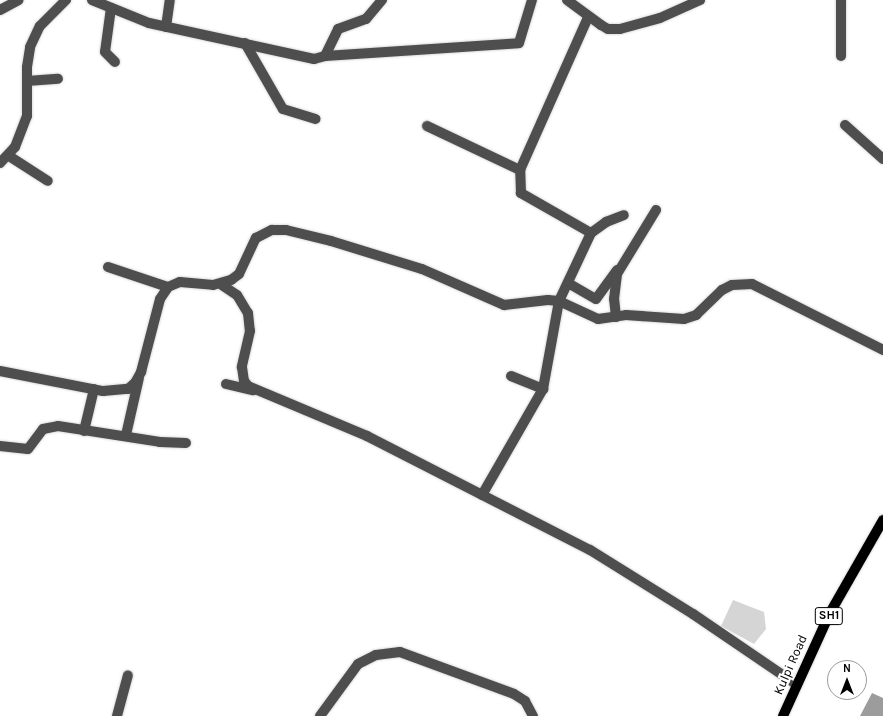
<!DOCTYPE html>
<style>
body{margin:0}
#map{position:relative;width:883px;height:716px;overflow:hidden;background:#fff;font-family:Karla,sans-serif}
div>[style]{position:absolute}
.green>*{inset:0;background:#d5d5d5}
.water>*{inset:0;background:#9c9c9c}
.roads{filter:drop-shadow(0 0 1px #dbdbdb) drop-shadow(0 0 1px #dbdbdb)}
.minor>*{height:10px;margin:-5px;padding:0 5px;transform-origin:5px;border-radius:5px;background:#4e4e4e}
.major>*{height:10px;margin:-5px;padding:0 5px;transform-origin:5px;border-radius:5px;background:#000}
span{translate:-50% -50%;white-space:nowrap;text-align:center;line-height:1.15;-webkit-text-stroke:4px #fff;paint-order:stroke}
.shield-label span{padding:1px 3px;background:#fff;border:1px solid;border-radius:3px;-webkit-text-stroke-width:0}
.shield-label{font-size:12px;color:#000;font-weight:700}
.street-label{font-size:13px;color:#000}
.north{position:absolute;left:827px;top:660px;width:40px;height:40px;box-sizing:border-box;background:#fff;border:1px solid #999;border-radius:50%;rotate:0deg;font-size:11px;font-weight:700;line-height:16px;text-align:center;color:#000}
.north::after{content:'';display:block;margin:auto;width:14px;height:18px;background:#000;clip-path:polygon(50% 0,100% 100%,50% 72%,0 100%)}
</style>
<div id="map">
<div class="green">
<div style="clip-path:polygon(733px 600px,764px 612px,766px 629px,754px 644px,721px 626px)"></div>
</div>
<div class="water">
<div style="clip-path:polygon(872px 693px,883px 698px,883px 716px,860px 716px)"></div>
</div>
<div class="roads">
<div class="minor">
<div style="left:92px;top:0;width:61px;rotate:22deg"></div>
<div style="left:149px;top:23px;width:169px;rotate:12.3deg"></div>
<div style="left:314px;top:59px;width:11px;rotate:-15deg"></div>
<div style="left:325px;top:56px;width:30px;rotate:-64deg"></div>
<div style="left:338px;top:29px;width:30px;rotate:-20deg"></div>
<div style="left:366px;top:19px;width:25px;rotate:-50deg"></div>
<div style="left:567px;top:0;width:42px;rotate:36.3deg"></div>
<div style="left:601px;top:25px;width:8px;rotate:30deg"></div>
<div style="left:608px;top:29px;width:12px"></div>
<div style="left:620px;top:29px;width:41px;rotate:-15.4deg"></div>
<div style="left:660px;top:18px;width:44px;rotate:-24.2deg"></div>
<div style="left:841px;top:0;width:56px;rotate:90deg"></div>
<div style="left:111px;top:8px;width:44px;rotate:97.8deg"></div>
<div style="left:105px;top:52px;width:14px;rotate:45deg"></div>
<div style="left:0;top:10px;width:21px;rotate:-28deg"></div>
<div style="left:166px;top:27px;width:27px;rotate:-82deg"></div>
<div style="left:245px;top:43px;width:76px;rotate:60.1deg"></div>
<div style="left:283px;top:109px;width:34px;rotate:17deg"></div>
<div style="left:325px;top:56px;width:194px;rotate:-3.8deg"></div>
<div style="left:519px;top:43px;width:45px;rotate:-73.2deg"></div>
<div style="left:27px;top:81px;width:31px;rotate:-4deg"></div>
<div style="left:845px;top:125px;width:51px;rotate:41.8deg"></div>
<div style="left:427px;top:126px;width:103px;rotate:25.3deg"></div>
<div style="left:9px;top:156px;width:46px;rotate:32.7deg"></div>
<div style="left:0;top:163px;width:22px;rotate:-47deg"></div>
<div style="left:15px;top:147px;width:33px;rotate:-69deg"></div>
<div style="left:27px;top:116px;width:49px;rotate:-90deg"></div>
<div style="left:27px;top:67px;width:20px;rotate:-81deg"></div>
<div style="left:30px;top:47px;width:23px;rotate:-65deg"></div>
<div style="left:40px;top:26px;width:37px;rotate:-45deg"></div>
<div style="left:591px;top:233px;width:19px;rotate:-36deg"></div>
<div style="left:606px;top:222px;width:19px;rotate:-21deg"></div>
<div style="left:108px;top:267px;width:63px;rotate:18.4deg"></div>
<div style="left:568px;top:283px;width:32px;rotate:30deg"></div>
<div style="left:596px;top:299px;width:36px;rotate:-54deg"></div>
<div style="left:222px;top:285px;width:18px;rotate:34deg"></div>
<div style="left:237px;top:295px;width:21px;rotate:59deg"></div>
<div style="left:248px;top:313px;width:18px;rotate:84deg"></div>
<div style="left:250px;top:331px;width:37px;rotate:103deg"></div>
<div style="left:242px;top:367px;width:14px;rotate:82deg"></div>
<div style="left:244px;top:381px;width:6px;rotate:51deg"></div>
<div style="left:248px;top:386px;width:129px;rotate:22.8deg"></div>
<div style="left:367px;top:436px;width:250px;rotate:27.1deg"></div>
<div style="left:590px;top:550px;width:121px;rotate:31.9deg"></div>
<div style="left:693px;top:614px;width:125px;rotate:34.2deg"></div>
<div style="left:616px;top:317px;width:18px;rotate:-96deg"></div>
<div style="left:614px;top:299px;width:25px;rotate:-83deg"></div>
<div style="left:617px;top:274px;width:75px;rotate:-58.6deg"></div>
<div style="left:0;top:371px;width:105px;rotate:11deg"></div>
<div style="left:103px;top:391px;width:25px;rotate:-5deg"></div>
<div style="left:128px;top:389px;width:9px;rotate:-41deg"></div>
<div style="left:135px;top:383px;width:13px;rotate:-61deg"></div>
<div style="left:141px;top:372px;width:75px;rotate:-75.4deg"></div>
<div style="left:160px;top:299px;width:14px;rotate:-56deg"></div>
<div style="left:168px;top:287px;width:13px;rotate:-23deg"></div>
<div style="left:180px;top:282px;width:33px;rotate:5deg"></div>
<div style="left:213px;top:285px;width:19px;rotate:-16deg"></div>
<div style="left:231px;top:280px;width:10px;rotate:-37deg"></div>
<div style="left:239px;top:274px;width:40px;rotate:-65deg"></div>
<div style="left:256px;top:238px;width:18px;rotate:-27deg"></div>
<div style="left:272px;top:230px;width:14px"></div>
<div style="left:286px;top:230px;width:46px;rotate:13.7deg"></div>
<div style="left:331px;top:241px;width:95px;rotate:17.1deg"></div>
<div style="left:422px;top:269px;width:90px;rotate:23.7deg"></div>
<div style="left:504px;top:305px;width:44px;rotate:-6.5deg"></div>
<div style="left:548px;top:300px;width:11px;rotate:5deg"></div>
<div style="left:559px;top:301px;width:43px;rotate:24.8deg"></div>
<div style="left:598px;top:319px;width:28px;rotate:-8deg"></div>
<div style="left:626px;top:315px;width:58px;rotate:3.9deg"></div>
<div style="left:684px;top:319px;width:13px;rotate:-18deg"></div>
<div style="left:696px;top:315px;width:36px;rotate:-44deg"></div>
<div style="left:722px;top:290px;width:11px;rotate:-27deg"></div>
<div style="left:732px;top:285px;width:20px;rotate:-3deg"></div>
<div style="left:752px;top:284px;width:147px;rotate:26.7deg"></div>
<div style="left:511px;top:376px;width:35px;rotate:22deg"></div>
<div style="left:226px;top:384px;width:28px;rotate:13deg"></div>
<div style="left:84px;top:431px;width:43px;rotate:-76.6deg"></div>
<div style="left:126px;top:435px;width:58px;rotate:-77.2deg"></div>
<div style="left:0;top:446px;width:28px;rotate:6deg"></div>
<div style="left:28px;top:449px;width:25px;rotate:-53deg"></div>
<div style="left:43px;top:429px;width:15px;rotate:-11deg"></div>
<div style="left:58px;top:426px;width:103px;rotate:8.9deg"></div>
<div style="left:160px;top:442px;width:26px;rotate:2deg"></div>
<div style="left:482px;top:495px;width:122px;rotate:-60.1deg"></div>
<div style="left:543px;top:389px;width:89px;rotate:-79.7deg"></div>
<div style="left:559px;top:301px;width:75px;rotate:-64.8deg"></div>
<div style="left:591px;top:233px;width:81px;rotate:-150.3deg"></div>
<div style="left:521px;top:193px;width:23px;rotate:-92deg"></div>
<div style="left:520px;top:170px;width:167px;rotate:-66deg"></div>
<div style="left:117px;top:716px;width:42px;rotate:-75deg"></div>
<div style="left:320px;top:716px;width:64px;rotate:-53.8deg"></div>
<div style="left:358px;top:664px;width:20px;rotate:-27deg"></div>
<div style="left:376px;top:655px;width:24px;rotate:-7deg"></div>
<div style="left:400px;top:652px;width:121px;rotate:20.2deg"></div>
<div style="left:514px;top:694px;width:13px;rotate:32deg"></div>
<div style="left:525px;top:701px;width:17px;rotate:62deg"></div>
</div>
<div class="major">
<div style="left:783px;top:716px;width:113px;rotate:-65.5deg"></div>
<div style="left:830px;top:613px;width:107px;rotate:-60.3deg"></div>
</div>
</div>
<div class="shield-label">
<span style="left:829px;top:616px">SH1</span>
</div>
<div class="street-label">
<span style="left:791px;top:665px;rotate:-66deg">Kulpi Road</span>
</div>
<div class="north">N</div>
</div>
